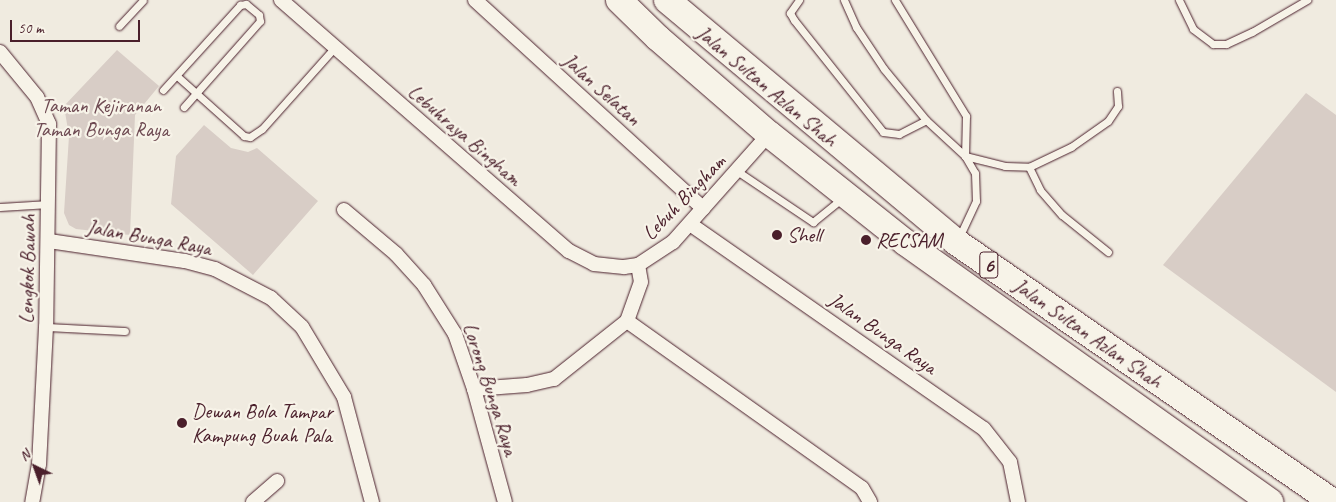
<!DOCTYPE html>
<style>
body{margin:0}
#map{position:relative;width:1336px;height:502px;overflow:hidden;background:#f0ebe0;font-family:Caveat,sans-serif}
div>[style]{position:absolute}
.green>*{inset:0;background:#d8cdc6}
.roads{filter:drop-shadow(0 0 1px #4a1f2b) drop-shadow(0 0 1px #4a1f2b)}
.lane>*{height:7px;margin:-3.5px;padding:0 3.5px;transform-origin:3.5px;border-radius:3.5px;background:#f7f3e8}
.street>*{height:14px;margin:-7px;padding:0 7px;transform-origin:7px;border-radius:7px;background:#f7f3e8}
.highway>*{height:26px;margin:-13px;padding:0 13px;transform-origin:13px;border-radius:13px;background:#f7f3e8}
.dots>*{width:14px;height:14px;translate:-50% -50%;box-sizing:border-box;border:2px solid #f7f3e8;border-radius:50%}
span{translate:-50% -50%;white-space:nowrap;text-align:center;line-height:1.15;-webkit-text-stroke:4.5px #f7f3e8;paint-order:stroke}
.shield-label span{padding:1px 4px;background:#f7f3e8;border:1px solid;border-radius:4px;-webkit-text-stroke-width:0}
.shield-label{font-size:20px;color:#4a1f2b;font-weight:700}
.street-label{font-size:21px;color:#4a1f2b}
.park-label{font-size:21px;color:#6e4a52}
.poi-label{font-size:21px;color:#4a1f2b}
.left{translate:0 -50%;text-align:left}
.north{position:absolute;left:10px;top:442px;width:50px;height:50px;-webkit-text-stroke:4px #f7f3e8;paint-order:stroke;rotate:318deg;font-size:14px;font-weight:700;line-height:20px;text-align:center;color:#4a1f2b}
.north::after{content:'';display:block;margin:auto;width:18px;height:22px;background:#4a1f2b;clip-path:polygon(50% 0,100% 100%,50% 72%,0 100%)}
.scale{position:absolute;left:10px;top:20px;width:130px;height:22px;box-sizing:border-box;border:2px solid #4a1f2b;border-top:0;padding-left:6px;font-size:15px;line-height:18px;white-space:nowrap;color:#4a1f2b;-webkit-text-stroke:4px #f7f3e8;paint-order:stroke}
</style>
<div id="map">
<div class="green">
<div style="clip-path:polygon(117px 50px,159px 86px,135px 115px,130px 235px,76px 229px,69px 225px,64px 213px,69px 136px,64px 106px)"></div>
<div style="clip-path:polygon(1306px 93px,1336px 115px,1336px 392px,1163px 265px)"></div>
<div style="clip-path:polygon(204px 125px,231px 148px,248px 152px,257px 148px,318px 201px,253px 275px,171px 204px,176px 156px)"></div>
</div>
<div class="roads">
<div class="lane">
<div style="left:799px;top:0;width:16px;rotate:125deg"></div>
<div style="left:790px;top:13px;width:8px;rotate:60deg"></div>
<div style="left:794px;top:20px;width:143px;rotate:51.5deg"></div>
<div style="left:883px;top:132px;width:16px;rotate:7deg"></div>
<div style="left:899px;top:134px;width:30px;rotate:-27deg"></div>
<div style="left:844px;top:0;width:30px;rotate:66deg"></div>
<div style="left:856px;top:27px;width:50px;rotate:56.3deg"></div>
<div style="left:884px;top:69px;width:66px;rotate:50.5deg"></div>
<div style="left:926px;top:120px;width:53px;rotate:42.7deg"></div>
<div style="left:965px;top:156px;width:20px;rotate:60deg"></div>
<div style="left:975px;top:173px;width:28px;rotate:88deg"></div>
<div style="left:976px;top:201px;width:40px;rotate:115deg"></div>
<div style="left:895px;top:0;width:136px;rotate:58.5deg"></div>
<div style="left:966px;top:116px;width:40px;rotate:91.4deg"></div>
<div style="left:965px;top:156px;width:41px;rotate:14deg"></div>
<div style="left:1005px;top:166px;width:24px;rotate:2deg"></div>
<div style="left:1029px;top:167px;width:47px;rotate:-25.5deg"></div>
<div style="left:1071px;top:147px;width:45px;rotate:-35.1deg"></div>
<div style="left:1108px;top:121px;width:18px;rotate:-56deg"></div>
<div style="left:1118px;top:106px;width:15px;rotate:-94deg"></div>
<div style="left:1179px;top:0;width:32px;rotate:64deg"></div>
<div style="left:1193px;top:29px;width:25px;rotate:37deg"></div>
<div style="left:1213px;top:44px;width:13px"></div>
<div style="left:1226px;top:44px;width:29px;rotate:-25deg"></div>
<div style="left:1252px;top:32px;width:64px;rotate:-30.2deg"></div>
<div style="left:119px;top:26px;width:35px;rotate:-47deg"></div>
<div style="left:177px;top:76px;width:90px;rotate:41.8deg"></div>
<div style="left:244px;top:136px;width:6px;rotate:9deg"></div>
<div style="left:250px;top:137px;width:14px;rotate:-34deg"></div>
<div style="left:262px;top:129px;width:110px;rotate:-48.3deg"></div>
<div style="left:163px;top:90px;width:115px;rotate:-47.8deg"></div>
<div style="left:240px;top:5px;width:6px;rotate:-9deg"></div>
<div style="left:246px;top:4px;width:17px;rotate:40deg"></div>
<div style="left:259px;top:15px;width:6px;rotate:81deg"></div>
<div style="left:260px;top:21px;width:115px;rotate:131.5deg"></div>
<div style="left:1029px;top:167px;width:25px;rotate:64deg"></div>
<div style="left:1040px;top:190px;width:33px;rotate:49deg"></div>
<div style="left:1062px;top:215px;width:59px;rotate:38.8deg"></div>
<div style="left:737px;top:171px;width:92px;rotate:33.9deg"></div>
<div style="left:813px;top:222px;width:36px;rotate:-39deg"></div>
<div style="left:0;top:207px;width:49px;rotate:-3.5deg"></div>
<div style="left:46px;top:327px;width:79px;rotate:2.9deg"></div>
</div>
<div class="street">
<div style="left:281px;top:0;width:382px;rotate:41.1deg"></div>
<div style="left:569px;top:251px;width:28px;rotate:27deg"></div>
<div style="left:594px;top:264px;width:30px;rotate:6deg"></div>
<div style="left:624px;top:267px;width:14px;rotate:-8deg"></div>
<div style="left:475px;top:0;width:309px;rotate:42.4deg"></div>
<div style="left:0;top:52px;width:58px;rotate:50.6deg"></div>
<div style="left:37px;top:97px;width:30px;rotate:66deg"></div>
<div style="left:49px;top:124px;width:203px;rotate:90.8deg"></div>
<div style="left:46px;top:327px;width:137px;rotate:92.9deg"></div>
<div style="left:39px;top:464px;width:39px;rotate:100deg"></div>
<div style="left:344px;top:210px;width:68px;rotate:40.2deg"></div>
<div style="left:396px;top:254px;width:42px;rotate:47.9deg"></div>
<div style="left:424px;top:285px;width:58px;rotate:57.7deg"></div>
<div style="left:455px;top:334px;width:58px;rotate:70.9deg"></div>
<div style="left:474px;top:389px;width:117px;rotate:74.7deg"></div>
<div style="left:690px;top:224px;width:358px;rotate:34.9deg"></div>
<div style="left:984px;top:429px;width:42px;rotate:51.8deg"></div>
<div style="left:1010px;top:462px;width:41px;rotate:78.7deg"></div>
<div style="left:49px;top:241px;width:137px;rotate:8.4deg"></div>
<div style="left:185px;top:261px;width:31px;rotate:15deg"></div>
<div style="left:215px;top:269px;width:63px;rotate:27.4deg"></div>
<div style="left:271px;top:298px;width:42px;rotate:43.1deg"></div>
<div style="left:302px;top:327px;width:82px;rotate:59deg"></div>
<div style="left:344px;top:397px;width:109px;rotate:75.1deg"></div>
<div style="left:627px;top:321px;width:288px;rotate:35.4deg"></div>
<div style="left:862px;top:488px;width:16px;rotate:60deg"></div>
<div style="left:474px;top:389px;width:53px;rotate:-4.3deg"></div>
<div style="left:527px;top:385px;width:28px;rotate:-13deg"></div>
<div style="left:554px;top:379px;width:93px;rotate:-38.5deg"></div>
<div style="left:627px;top:321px;width:41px;rotate:-70.3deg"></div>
<div style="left:641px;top:282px;width:17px;rotate:-100deg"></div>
<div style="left:638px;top:265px;width:42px;rotate:-33.3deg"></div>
<div style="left:673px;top:242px;width:144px;rotate:-48.4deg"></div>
<div style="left:253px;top:502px;width:32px;rotate:-41deg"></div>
</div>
<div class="highway">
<div style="left:619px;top:0;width:54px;rotate:44.3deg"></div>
<div style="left:658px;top:38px;width:147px;rotate:40.9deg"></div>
<div style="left:769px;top:134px;width:175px;rotate:38.5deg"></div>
<div style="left:906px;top:243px;width:447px;rotate:35.4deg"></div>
<div style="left:667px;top:0;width:377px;rotate:39.9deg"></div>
<div style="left:956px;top:242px;width:458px;rotate:34.6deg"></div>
</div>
</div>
<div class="dots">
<div style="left:777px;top:235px;background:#4a1f2b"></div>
<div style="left:866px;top:240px;background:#4a1f2b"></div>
<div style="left:182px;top:423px;background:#4a1f2b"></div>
</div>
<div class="shield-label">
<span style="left:989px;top:265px">6</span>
</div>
<div class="street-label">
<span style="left:767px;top:86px;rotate:40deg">Jalan Sultan Azlan Shah</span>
<span style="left:602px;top:89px;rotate:42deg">Jalan Selatan</span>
<span style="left:465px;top:135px;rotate:41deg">Lebuhraya Bingham</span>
<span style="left:684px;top:197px;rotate:-46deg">Lebuh Bingham</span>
<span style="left:149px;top:237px;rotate:10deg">Jalan Bunga Raya</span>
<span style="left:27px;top:269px;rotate:-89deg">Lengkok Bawah</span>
<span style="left:883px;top:333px;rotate:35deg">Jalan Bunga Raya</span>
<span style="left:1088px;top:333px;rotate:35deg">Jalan Sultan Azlan Shah</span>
<span style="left:491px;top:389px;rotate:72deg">Lorong Bunga Raya</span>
</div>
<div class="park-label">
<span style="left:101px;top:117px">Taman Kejiranan<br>Taman Bunga Raya</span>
</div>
<div class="poi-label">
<span class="left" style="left:787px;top:235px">Shell</span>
<span class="left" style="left:876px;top:240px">RECSAM</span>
<span class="left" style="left:192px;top:423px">Dewan Bola Tampar<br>Kampung Buah Pala</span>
</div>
<div class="north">N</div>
<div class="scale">50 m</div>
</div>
